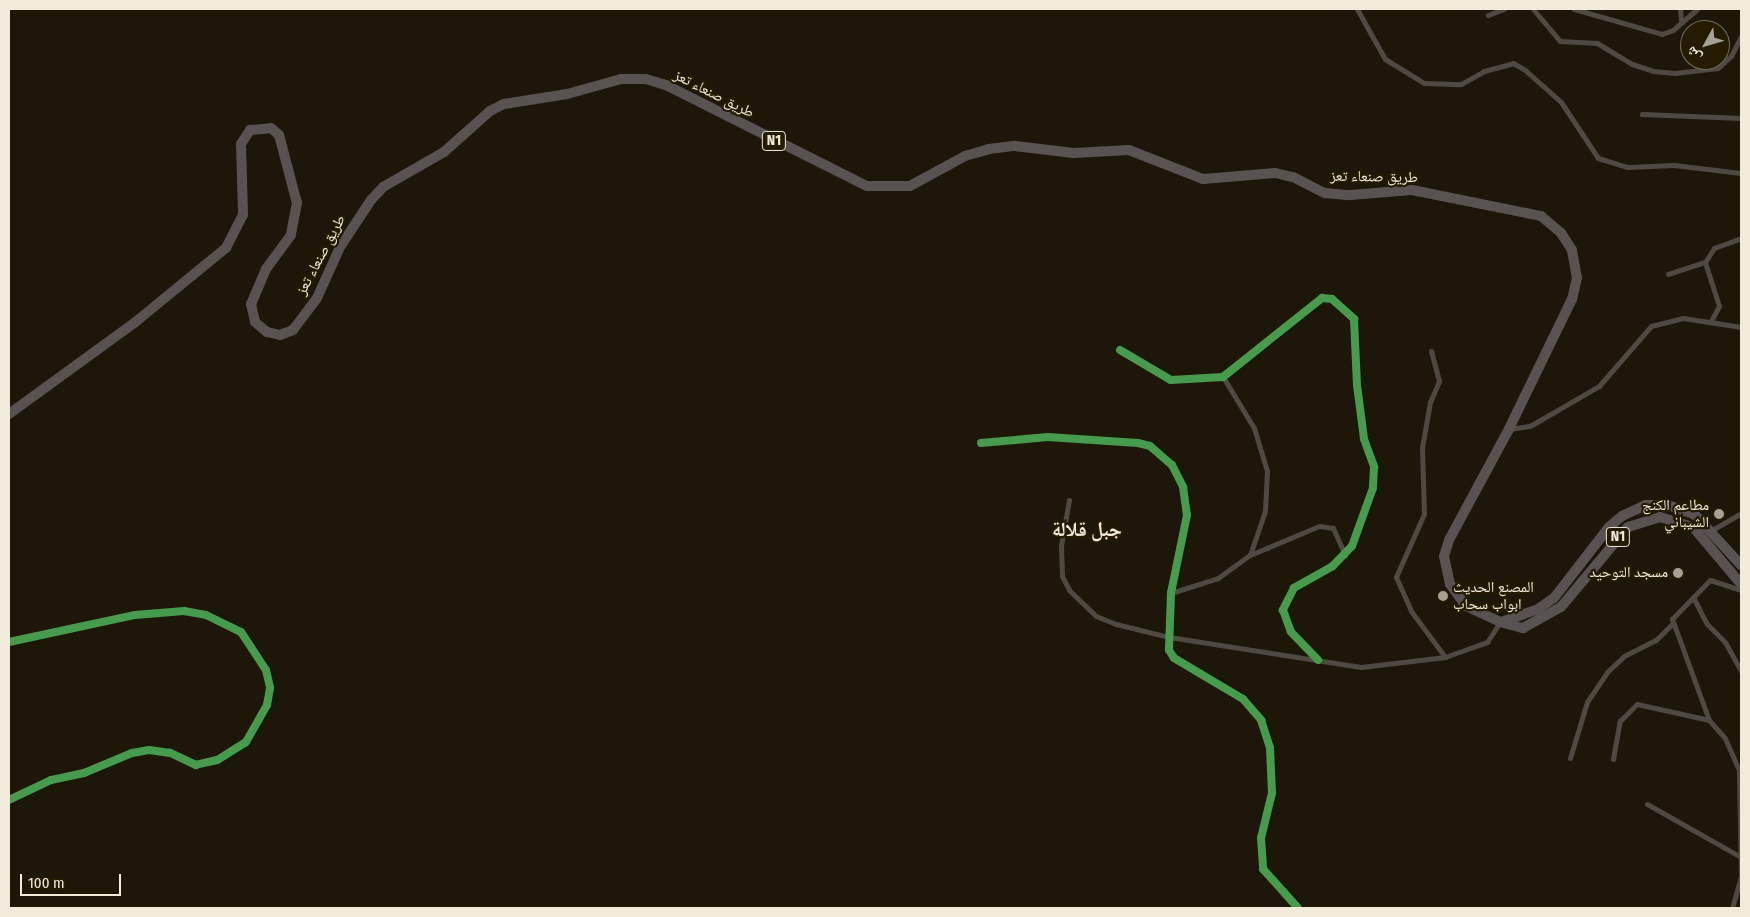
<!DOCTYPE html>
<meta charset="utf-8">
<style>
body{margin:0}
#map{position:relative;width:1750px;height:917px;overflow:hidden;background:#1c1709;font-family:"Fira Sans Condensed","Noto Naskh Arabic",sans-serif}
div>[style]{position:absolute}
.street>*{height:5px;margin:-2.5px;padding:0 2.5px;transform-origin:2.5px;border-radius:2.5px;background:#4f4a41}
.highway>*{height:10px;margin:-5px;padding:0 5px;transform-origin:5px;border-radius:5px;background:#585351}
.cycleway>*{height:8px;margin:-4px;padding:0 4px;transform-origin:4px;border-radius:4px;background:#469c4c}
.dots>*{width:14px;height:14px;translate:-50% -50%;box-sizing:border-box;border:2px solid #241b01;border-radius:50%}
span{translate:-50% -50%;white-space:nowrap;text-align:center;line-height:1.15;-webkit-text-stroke:4.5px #241b01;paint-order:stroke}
.shield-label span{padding:1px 4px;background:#241b01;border:1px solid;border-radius:4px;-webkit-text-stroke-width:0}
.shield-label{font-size:14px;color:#f1ebdb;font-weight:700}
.street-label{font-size:15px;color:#f1ebdb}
.poi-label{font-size:15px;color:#f1ebdb}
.right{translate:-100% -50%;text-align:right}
.left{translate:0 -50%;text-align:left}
.district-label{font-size:20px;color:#f1ebdb;font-weight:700}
.frame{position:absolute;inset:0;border:10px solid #f1ebdb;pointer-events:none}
.north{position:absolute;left:1680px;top:20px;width:50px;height:50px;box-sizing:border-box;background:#241b01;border:1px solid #766e58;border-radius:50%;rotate:231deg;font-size:14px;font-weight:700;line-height:20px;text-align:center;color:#f1ebdb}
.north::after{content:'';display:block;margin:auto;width:18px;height:22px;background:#a6a192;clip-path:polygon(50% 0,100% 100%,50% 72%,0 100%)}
.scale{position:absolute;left:20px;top:874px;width:101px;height:22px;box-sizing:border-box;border:2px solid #f1ebdb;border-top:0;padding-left:6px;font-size:15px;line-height:18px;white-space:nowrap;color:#f1ebdb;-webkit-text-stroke:4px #241b01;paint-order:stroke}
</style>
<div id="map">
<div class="street">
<div style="left:1357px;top:9px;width:57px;rotate:60.8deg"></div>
<div style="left:1385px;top:59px;width:46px;rotate:31.6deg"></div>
<div style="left:1424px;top:83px;width:37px;rotate:2deg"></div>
<div style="left:1461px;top:84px;width:26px;rotate:-29deg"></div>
<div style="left:1484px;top:71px;width:30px;rotate:-15deg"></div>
<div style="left:1513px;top:63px;width:14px;rotate:30deg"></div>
<div style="left:1525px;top:70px;width:48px;rotate:41.6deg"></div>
<div style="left:1561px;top:102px;width:67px;rotate:56.5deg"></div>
<div style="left:1598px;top:158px;width:31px;rotate:17deg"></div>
<div style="left:1628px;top:167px;width:46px;rotate:-2.5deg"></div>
<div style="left:1674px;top:165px;width:67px;rotate:6.8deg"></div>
<div style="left:1533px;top:9px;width:42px;rotate:49.8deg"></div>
<div style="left:1560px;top:41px;width:37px;rotate:3deg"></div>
<div style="left:1597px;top:43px;width:41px;rotate:31deg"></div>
<div style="left:1632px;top:64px;width:22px;rotate:18deg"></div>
<div style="left:1653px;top:71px;width:22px;rotate:5deg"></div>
<div style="left:1675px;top:73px;width:43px;rotate:-6.6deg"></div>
<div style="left:1718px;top:68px;width:18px;rotate:-43deg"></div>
<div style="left:1731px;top:56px;width:22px;rotate:-63deg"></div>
<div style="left:1574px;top:9px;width:91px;rotate:15.9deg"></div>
<div style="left:1662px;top:34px;width:12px;rotate:-20deg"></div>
<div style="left:1673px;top:30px;width:32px;rotate:-41deg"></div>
<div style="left:1680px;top:9px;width:11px;rotate:85deg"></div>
<div style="left:1488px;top:15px;width:17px;rotate:-21deg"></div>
<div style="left:1642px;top:114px;width:99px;rotate:2.3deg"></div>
<div style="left:1668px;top:274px;width:39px;rotate:-18deg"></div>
<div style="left:1711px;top:321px;width:17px;rotate:-62deg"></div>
<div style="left:1719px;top:306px;width:46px;rotate:-107.7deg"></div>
<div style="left:1705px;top:262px;width:17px;rotate:-57deg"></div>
<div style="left:1714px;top:248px;width:29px;rotate:-20deg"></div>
<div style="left:1120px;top:350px;width:59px;rotate:30.5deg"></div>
<div style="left:1171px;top:380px;width:52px;rotate:-3.3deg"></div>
<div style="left:1223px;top:377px;width:127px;rotate:-38.6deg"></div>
<div style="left:1322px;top:298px;width:10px;rotate:6deg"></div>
<div style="left:1332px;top:299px;width:30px;rotate:42deg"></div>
<div style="left:1354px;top:319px;width:66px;rotate:87.4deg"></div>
<div style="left:1357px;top:385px;width:54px;rotate:82.6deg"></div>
<div style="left:1364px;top:439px;width:30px;rotate:70deg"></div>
<div style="left:1374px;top:467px;width:21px;rotate:93deg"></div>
<div style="left:1373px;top:488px;width:62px;rotate:109.9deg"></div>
<div style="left:1352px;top:546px;width:28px;rotate:134deg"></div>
<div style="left:1333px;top:566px;width:45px;rotate:150.6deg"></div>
<div style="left:1294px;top:588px;width:25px;rotate:117deg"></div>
<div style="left:1283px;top:610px;width:23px;rotate:70deg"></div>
<div style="left:1291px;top:632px;width:39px;rotate:46deg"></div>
<div style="left:1431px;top:351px;width:31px;rotate:75deg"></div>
<div style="left:1439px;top:381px;width:23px;rotate:113deg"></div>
<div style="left:1430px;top:402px;width:47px;rotate:99.9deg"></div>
<div style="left:1422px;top:448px;width:66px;rotate:88.3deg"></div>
<div style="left:1424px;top:514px;width:69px;rotate:114deg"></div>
<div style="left:1396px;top:577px;width:37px;rotate:66deg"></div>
<div style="left:1411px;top:611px;width:57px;rotate:53.5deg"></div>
<div style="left:1223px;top:377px;width:60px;rotate:58.7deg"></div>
<div style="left:1254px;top:428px;width:45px;rotate:73.2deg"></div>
<div style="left:1267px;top:471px;width:40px;rotate:92.9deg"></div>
<div style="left:1265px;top:511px;width:46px;rotate:108.8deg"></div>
<div style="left:1510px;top:429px;width:20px;rotate:-9deg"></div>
<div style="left:1530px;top:426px;width:80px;rotate:-30.1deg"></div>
<div style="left:1599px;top:386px;width:79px;rotate:-49.1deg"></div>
<div style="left:1651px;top:326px;width:33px;rotate:-14deg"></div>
<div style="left:1683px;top:318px;width:59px;rotate:8.8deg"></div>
<div style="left:981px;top:443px;width:67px;rotate:-5.1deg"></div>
<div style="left:1048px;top:437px;width:90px;rotate:3.8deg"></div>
<div style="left:1138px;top:443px;width:12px;rotate:14deg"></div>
<div style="left:1150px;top:446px;width:29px;rotate:41deg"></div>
<div style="left:1172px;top:465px;width:25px;rotate:63deg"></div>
<div style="left:1183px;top:487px;width:28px;rotate:82deg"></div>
<div style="left:1187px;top:515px;width:80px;rotate:101.6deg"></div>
<div style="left:1171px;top:593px;width:57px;rotate:92deg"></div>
<div style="left:1169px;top:650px;width:9px;rotate:58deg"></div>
<div style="left:1174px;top:658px;width:80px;rotate:30.7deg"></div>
<div style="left:1243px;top:699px;width:28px;rotate:49deg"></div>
<div style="left:1261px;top:720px;width:29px;rotate:72deg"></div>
<div style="left:1270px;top:748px;width:45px;rotate:87.5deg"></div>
<div style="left:1272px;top:793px;width:46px;rotate:103.7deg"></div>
<div style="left:1261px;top:838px;width:31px;rotate:86deg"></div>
<div style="left:1263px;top:869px;width:52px;rotate:48.1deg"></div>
<div style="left:1069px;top:500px;width:47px;rotate:99.9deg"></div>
<div style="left:1061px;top:546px;width:30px;rotate:88deg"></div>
<div style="left:1062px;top:576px;width:16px;rotate:63deg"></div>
<div style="left:1069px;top:590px;width:37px;rotate:44deg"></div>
<div style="left:1096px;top:616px;width:22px;rotate:22deg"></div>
<div style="left:1116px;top:624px;width:55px;rotate:13.8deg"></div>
<div style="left:1169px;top:637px;width:194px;rotate:8.9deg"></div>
<div style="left:1361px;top:667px;width:85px;rotate:-6.8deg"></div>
<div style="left:1445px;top:657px;width:45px;rotate:-19.7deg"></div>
<div style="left:1487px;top:642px;width:24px;rotate:-57deg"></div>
<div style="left:1712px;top:530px;width:34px;rotate:-30deg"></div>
<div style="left:1171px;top:593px;width:49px;rotate:-17.7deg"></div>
<div style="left:1218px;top:578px;width:39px;rotate:-36deg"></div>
<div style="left:1250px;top:555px;width:75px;rotate:-22.8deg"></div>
<div style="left:1319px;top:526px;width:14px;rotate:8deg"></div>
<div style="left:1333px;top:528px;width:30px;rotate:66deg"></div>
<div style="left:1693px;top:597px;width:30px;rotate:63deg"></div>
<div style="left:1707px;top:624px;width:25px;rotate:45deg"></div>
<div style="left:1725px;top:642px;width:33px;rotate:61deg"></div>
<div style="left:9px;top:642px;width:129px;rotate:-12.1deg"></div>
<div style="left:135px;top:615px;width:49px;rotate:-4.7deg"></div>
<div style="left:184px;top:611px;width:22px;rotate:10deg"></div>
<div style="left:206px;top:615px;width:39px;rotate:26deg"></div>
<div style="left:241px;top:632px;width:45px;rotate:56.7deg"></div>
<div style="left:266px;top:670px;width:18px;rotate:77deg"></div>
<div style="left:270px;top:688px;width:17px;rotate:100deg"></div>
<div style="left:267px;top:705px;width:43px;rotate:119.6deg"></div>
<div style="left:246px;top:742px;width:34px;rotate:148deg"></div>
<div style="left:217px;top:760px;width:22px;rotate:167deg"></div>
<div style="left:196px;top:765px;width:29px;rotate:-155deg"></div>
<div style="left:170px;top:753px;width:21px;rotate:-172deg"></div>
<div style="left:149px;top:750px;width:17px;rotate:170deg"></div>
<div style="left:132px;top:753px;width:52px;rotate:157.4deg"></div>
<div style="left:84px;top:773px;width:34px;rotate:168deg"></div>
<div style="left:51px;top:780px;width:47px;rotate:154.5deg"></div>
<div style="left:1570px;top:758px;width:59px;rotate:-73.1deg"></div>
<div style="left:1587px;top:702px;width:36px;rotate:-56deg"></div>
<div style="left:1607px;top:672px;width:23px;rotate:-43deg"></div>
<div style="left:1624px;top:656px;width:36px;rotate:-27deg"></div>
<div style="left:1656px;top:640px;width:23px;rotate:-45deg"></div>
<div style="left:1613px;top:759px;width:39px;rotate:-80deg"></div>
<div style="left:1620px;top:721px;width:24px;rotate:-45deg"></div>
<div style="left:1637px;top:704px;width:74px;rotate:12.5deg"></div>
<div style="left:1647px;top:804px;width:106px;rotate:29.5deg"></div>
<div style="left:1732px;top:908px;width:32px;rotate:-74deg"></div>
<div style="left:1741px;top:877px;width:107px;rotate:-91.1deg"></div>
<div style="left:1739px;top:770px;width:35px;rotate:-114deg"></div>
<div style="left:1725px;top:738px;width:24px;rotate:-132deg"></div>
<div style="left:1709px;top:720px;width:108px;rotate:-110.1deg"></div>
<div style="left:1672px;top:619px;width:54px;rotate:-45.7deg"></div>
<div style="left:1710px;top:580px;width:33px;rotate:18deg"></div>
</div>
<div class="highway">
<div style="left:9px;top:414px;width:153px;rotate:-36deg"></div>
<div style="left:133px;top:324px;width:120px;rotate:-39.3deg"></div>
<div style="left:226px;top:248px;width:37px;rotate:-63deg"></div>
<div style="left:243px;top:215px;width:71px;rotate:-91.6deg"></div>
<div style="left:241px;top:144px;width:17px;rotate:-57deg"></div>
<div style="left:250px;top:130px;width:21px;rotate:-5deg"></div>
<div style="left:271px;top:128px;width:11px;rotate:41deg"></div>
<div style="left:279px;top:135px;width:70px;rotate:75.2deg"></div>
<div style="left:297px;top:203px;width:33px;rotate:101deg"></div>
<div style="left:291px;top:235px;width:42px;rotate:126.3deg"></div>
<div style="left:266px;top:269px;width:38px;rotate:113deg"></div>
<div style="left:251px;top:304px;width:18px;rotate:77deg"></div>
<div style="left:255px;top:322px;width:16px;rotate:40deg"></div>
<div style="left:267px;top:332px;width:13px;rotate:13deg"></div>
<div style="left:280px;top:335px;width:14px;rotate:-21deg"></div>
<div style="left:293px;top:330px;width:40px;rotate:-53deg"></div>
<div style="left:317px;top:298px;width:56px;rotate:-65.7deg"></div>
<div style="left:340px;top:247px;width:56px;rotate:-56.6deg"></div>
<div style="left:371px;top:200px;width:18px;rotate:-47deg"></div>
<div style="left:383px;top:187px;width:70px;rotate:-29.8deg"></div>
<div style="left:444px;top:152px;width:62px;rotate:-41.7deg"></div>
<div style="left:490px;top:111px;width:16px;rotate:-27deg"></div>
<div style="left:504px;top:104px;width:64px;rotate:-9deg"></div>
<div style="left:567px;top:94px;width:56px;rotate:-15.5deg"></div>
<div style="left:621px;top:79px;width:25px"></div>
<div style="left:646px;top:79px;width:21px;rotate:17deg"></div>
<div style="left:666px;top:85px;width:225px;rotate:26.7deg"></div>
<div style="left:867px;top:186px;width:43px"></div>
<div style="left:910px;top:186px;width:63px;rotate:-28.6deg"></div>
<div style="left:965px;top:156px;width:25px;rotate:-16deg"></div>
<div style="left:989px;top:149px;width:26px;rotate:-7deg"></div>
<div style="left:1015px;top:146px;width:59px;rotate:6.8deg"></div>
<div style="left:1074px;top:153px;width:55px;rotate:-3.1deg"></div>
<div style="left:1129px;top:150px;width:79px;rotate:21.4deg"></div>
<div style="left:1203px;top:179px;width:72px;rotate:-4.8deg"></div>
<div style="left:1275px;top:173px;width:18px;rotate:13deg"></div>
<div style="left:1293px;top:177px;width:36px;rotate:27deg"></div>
<div style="left:1325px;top:193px;width:25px;rotate:5deg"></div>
<div style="left:1350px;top:195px;width:62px;rotate:-4.6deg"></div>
<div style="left:1412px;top:190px;width:132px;rotate:11.4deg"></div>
<div style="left:1541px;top:216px;width:26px;rotate:40deg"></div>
<div style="left:1561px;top:233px;width:20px;rotate:57deg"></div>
<div style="left:1572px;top:250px;width:28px;rotate:80deg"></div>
<div style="left:1577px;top:278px;width:22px;rotate:103deg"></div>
<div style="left:1572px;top:299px;width:144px;rotate:115.9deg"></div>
<div style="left:1509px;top:429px;width:126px;rotate:118.4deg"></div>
<div style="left:1449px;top:540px;width:17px;rotate:107deg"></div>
<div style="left:1444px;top:556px;width:29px;rotate:78deg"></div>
<div style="left:1450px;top:584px;width:27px;rotate:54deg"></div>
<div style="left:1466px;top:606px;width:38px;rotate:25deg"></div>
<div style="left:1500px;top:622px;width:24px;rotate:15deg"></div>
<div style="left:1523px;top:628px;width:43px;rotate:-28.9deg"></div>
<div style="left:1561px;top:607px;width:104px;rotate:-50.1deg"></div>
<div style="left:1628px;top:527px;width:34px;rotate:-17deg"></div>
<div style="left:1660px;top:517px;width:34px;rotate:17deg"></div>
<div style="left:1693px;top:527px;width:75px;rotate:49.9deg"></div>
<div style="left:1501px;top:622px;width:39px;rotate:-19deg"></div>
<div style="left:1538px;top:609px;width:19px;rotate:-35deg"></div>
<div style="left:1554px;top:598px;width:90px;rotate:-52.2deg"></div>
<div style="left:1609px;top:527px;width:17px;rotate:-40deg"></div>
<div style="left:1622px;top:516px;width:26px;rotate:-25deg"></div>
<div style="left:1646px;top:505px;width:22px"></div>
<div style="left:1668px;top:505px;width:29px;rotate:20deg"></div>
<div style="left:1695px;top:515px;width:68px;rotate:47.4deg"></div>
</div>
<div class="cycleway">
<div style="left:1120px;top:350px;width:59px;rotate:30.5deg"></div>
<div style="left:1171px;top:380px;width:52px;rotate:-3.3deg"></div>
<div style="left:1223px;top:377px;width:127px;rotate:-38.6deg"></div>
<div style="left:1322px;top:298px;width:10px;rotate:6deg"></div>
<div style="left:1332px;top:299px;width:30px;rotate:42deg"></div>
<div style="left:1354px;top:319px;width:66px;rotate:87.4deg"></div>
<div style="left:1357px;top:385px;width:54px;rotate:82.6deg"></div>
<div style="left:1364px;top:439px;width:30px;rotate:70deg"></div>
<div style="left:1374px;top:467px;width:21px;rotate:93deg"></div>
<div style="left:1373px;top:488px;width:62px;rotate:109.9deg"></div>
<div style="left:1352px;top:546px;width:28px;rotate:134deg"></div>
<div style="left:1333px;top:566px;width:45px;rotate:150.6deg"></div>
<div style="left:1294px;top:588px;width:25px;rotate:117deg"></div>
<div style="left:1283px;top:610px;width:23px;rotate:70deg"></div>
<div style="left:1291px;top:632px;width:39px;rotate:46deg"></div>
<div style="left:981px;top:443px;width:67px;rotate:-5.1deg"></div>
<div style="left:1048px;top:437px;width:90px;rotate:3.8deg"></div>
<div style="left:1138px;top:443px;width:12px;rotate:14deg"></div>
<div style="left:1150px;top:446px;width:29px;rotate:41deg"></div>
<div style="left:1172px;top:465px;width:25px;rotate:63deg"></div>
<div style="left:1183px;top:487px;width:28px;rotate:82deg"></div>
<div style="left:1187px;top:515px;width:80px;rotate:101.6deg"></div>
<div style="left:1171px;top:593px;width:57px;rotate:92deg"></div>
<div style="left:1169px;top:650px;width:9px;rotate:58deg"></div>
<div style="left:1174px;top:658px;width:80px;rotate:30.7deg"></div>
<div style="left:1243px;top:699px;width:28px;rotate:49deg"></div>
<div style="left:1261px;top:720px;width:29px;rotate:72deg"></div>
<div style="left:1270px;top:748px;width:45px;rotate:87.5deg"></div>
<div style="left:1272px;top:793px;width:46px;rotate:103.7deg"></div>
<div style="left:1261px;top:838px;width:31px;rotate:86deg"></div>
<div style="left:1263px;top:869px;width:52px;rotate:48.1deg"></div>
<div style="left:9px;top:642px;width:129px;rotate:-12.1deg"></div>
<div style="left:135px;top:615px;width:49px;rotate:-4.7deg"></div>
<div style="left:184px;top:611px;width:22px;rotate:10deg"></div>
<div style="left:206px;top:615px;width:39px;rotate:26deg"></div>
<div style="left:241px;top:632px;width:45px;rotate:56.7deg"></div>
<div style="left:266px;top:670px;width:18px;rotate:77deg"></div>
<div style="left:270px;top:688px;width:17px;rotate:100deg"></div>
<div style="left:267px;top:705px;width:43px;rotate:119.6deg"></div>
<div style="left:246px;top:742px;width:34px;rotate:148deg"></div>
<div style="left:217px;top:760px;width:22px;rotate:167deg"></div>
<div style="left:196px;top:765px;width:29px;rotate:-155deg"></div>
<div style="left:170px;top:753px;width:21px;rotate:-172deg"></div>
<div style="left:149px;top:750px;width:17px;rotate:170deg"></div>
<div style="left:132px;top:753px;width:52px;rotate:157.4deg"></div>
<div style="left:84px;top:773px;width:34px;rotate:168deg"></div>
<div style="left:51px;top:780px;width:47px;rotate:154.5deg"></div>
</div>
<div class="dots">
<div style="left:1719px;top:514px;background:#a6a192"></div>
<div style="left:1678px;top:573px;background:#a6a192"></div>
<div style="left:1443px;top:596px;background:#a6a192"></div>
</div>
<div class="shield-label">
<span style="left:774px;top:141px">N1</span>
<span style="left:1618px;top:537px">N1</span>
</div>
<div class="street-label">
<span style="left:714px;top:94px;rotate:27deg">طريق صنعاء تعز</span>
<span style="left:1374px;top:177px;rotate:1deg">طريق صنعاء تعز</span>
<span style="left:321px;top:255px;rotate:-62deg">طريق صنعاء تعز</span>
</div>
<div class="poi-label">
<span class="right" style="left:1709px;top:514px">مطاعم الكنج<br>الشيباني</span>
<span class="right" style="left:1668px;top:573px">مسجد التوحيد</span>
<span class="left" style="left:1453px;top:596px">المصنع الحديث<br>ابواب سحاب</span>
</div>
<div class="district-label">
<span style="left:1087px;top:529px">جبل قلالة</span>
</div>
<div class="frame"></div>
<div class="north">ش</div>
<div class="scale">100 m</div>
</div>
